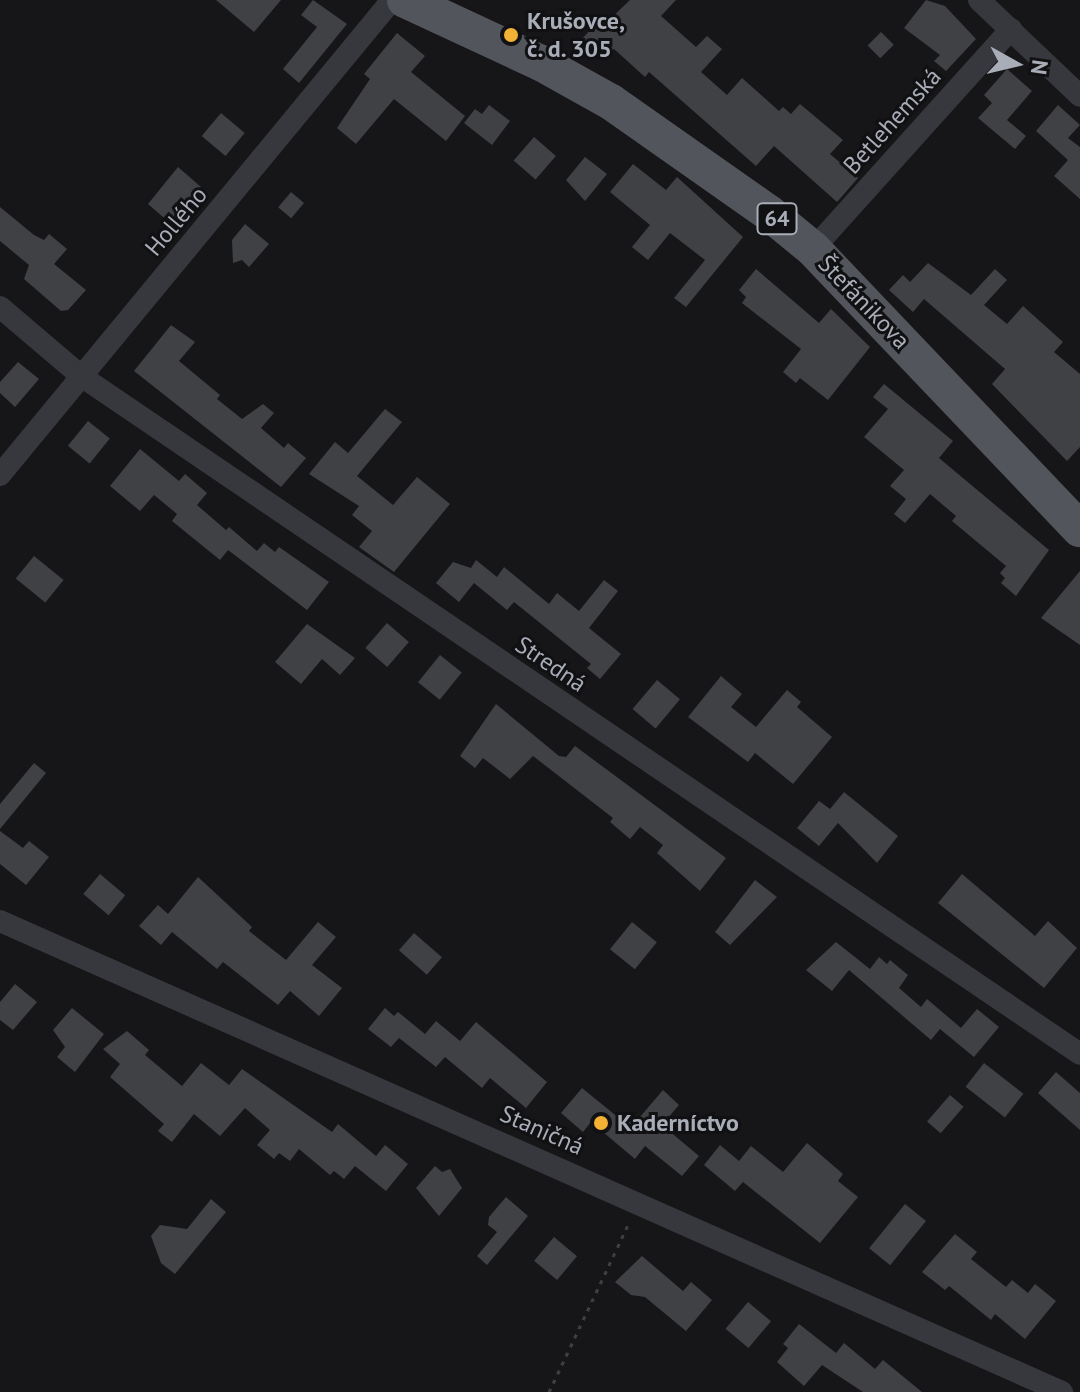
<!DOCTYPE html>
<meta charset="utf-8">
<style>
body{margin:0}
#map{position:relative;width:1080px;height:1392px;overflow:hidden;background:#161618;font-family:"PT Sans",sans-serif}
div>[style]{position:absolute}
.building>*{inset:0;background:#404145;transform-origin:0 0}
.path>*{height:3px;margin-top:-1.5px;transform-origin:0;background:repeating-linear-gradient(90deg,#3d3f44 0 4px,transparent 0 10px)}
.street>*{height:22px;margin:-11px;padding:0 11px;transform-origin:11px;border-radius:11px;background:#37383d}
.primary>*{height:36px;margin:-18px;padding:0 18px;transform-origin:18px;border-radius:18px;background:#53555c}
.dots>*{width:22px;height:22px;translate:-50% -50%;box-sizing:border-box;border:4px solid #111113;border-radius:50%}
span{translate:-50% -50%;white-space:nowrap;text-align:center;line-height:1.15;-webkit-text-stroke:6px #111113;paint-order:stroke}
.shield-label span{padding:2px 6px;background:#111113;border:2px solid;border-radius:6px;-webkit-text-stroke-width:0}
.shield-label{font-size:22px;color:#a8adb8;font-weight:700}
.poi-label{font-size:24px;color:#a8adb8;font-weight:700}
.left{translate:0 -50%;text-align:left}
.street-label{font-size:24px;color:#a8adb8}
.north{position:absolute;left:976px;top:24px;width:80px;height:80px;-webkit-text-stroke:6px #111113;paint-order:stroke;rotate:98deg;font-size:22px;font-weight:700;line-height:32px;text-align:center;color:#a8adb8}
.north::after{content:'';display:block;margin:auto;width:28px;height:36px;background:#a8adb8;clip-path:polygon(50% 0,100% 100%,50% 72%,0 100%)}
</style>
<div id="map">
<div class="building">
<div style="clip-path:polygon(216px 0,281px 0,254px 32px)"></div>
<div style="clip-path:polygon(313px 0,347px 24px,299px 83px,283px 69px,317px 27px,301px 15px)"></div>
<div style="clip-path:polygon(630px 0,676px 0,661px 16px,696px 47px,707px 36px,722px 49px,701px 72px,727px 95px,742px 78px,779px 111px,783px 107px,791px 114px,800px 104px,843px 140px,830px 154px,858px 178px,837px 202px,774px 146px,756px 166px,649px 72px,645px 77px,614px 49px,604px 59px,582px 39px,600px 19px,605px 24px)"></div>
<div style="clip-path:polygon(926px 0,945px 6px,976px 39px,946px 71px,934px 61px,940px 55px,904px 28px)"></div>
<div style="left:881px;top:32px;width:18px;height:19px;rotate:45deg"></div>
<div style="clip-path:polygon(397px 33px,425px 56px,411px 72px,465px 116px,446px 141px,394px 99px,356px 144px,337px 128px,370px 79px,364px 74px)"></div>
<div style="clip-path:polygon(1007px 69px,1032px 91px,1007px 120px,1026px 136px,1015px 149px,978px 118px,992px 103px,984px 95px)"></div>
<div style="clip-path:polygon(489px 105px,510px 121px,492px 145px,464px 123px,475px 109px,482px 114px)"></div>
<div style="clip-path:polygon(1058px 105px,1080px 125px,1068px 138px,1080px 147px,1080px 199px,1054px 176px,1068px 160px,1036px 131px)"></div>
<div style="left:221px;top:113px;width:31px;height:30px;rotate:40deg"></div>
<div style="left:534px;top:137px;width:29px;height:31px;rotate:41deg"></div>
<div style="clip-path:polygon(585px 157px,607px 174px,585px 201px,566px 180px)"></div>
<div style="clip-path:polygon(633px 164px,666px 190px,677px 177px,743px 237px,686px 307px,674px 298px,705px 260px,670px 233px,648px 260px,632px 247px,650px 225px,610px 192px)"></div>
<div style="clip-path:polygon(178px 167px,201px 187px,187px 205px,188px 215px,171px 224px,148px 204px)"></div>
<div style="left:291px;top:192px;width:17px;height:20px;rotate:40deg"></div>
<div style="clip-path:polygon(0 207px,34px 235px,44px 240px,49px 234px,67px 249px,54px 264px,86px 290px,68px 310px,61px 311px,24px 279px,29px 265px,0 241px)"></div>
<div style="clip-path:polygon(245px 224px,269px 244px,249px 267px,242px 260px,233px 263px,232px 240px)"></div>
<div style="clip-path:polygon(928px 263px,971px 295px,995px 269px,1007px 280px,984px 305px,1007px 324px,1023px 306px,1063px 342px,1054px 352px,1080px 374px,1080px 447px,1067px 461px,992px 384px,1005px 369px,924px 299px,913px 312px,889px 290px,903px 275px,910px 282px)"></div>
<div style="clip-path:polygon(756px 269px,819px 323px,831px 309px,870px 347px,828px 400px,800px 378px,796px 383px,783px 372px,801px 349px,742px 303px,746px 297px,739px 290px)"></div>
<div style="clip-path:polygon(171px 325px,195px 342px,179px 361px,220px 395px,217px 399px,242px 419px,263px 404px,274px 413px,261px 428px,284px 448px,288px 443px,306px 458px,281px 487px,134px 371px)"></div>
<div style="clip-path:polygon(18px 362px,39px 379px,15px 407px,0 393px,0 382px)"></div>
<div style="clip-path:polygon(884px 384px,953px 441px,939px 458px,1049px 550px,1016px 596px,1001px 583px,1005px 578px,1000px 573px,1006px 566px,952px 521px,956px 516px,930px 494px,905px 523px,894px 514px,906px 499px,890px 486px,904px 470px,864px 437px,888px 409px,873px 397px)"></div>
<div style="clip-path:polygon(385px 409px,402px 422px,357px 476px,393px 505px,417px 477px,450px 504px,394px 572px,359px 547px,372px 531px,352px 515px,359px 506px,309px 474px,335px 442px,348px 453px)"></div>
<div style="left:88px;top:421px;width:28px;height:32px;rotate:39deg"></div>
<div style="clip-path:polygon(140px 449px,179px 481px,185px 474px,207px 493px,197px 505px,226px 530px,229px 527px,257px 551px,264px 543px,275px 552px,279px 547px,329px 582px,307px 610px,228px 550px,220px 560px,172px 521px,177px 514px,154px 495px,140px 511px,110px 486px)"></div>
<div style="left:34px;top:556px;width:38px;height:29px;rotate:39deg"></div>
<div style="clip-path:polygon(476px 560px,497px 577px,504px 567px,549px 604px,557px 593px,579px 611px,604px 580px,618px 591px,589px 628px,621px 654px,600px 679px,587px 668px,591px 664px,514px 602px,507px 610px,474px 583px,459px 602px,436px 583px,453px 562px,471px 568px)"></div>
<div style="clip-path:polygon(1080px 571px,1080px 645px,1041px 618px)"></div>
<div style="left:387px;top:623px;width:29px;height:33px;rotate:41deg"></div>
<div style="clip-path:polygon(307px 624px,355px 658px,340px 675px,322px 659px,301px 684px,275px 662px)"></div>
<div style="left:440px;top:655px;width:28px;height:35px;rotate:39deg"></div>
<div style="clip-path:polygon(721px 676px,742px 694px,731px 707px,756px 727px,787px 690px,801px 702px,797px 707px,832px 737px,793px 784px,755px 753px,748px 762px,688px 717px)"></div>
<div style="left:657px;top:680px;width:30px;height:38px;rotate:40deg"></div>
<div style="clip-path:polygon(496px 704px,559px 756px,566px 757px,575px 746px,726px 858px,700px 891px,657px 853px,663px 845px,640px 827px,630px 839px,610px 822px,613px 818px,533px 756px,510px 779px,483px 758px,475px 768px,460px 756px)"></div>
<div style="clip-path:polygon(34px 763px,46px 773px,0 829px,0 804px)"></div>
<div style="clip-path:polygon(844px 792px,898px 836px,877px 863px,838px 823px,819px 846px,797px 828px,819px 801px,830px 809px)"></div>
<div style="clip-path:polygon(0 831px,23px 848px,29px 841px,49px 857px,26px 885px,0 864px)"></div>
<div style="left:100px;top:874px;width:33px;height:26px;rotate:40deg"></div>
<div style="clip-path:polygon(962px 874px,1035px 936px,1048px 921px,1077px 948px,1044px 988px,938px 903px)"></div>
<div style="clip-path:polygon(198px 877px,252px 927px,249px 931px,286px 960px,318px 922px,336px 937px,312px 965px,342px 988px,319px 1016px,290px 991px,278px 1005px,223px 962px,217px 969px,172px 932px,161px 945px,139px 926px,158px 905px,168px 914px)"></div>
<div style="clip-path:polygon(755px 880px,777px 897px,730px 945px,715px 932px)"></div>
<div style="left:632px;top:922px;width:32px;height:35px;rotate:39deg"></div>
<div style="left:414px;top:933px;width:37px;height:23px;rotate:41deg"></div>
<div style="clip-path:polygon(836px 942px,870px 969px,879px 957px,887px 964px,890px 960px,908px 975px,899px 988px,921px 1007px,927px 999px,961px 1028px,977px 1009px,999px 1027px,974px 1057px,940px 1029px,931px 1040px,849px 970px,832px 991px,806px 970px)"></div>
<div style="clip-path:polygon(15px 984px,37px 1002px,13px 1030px,0 1020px,0 1002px)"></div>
<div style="clip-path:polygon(72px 1008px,104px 1034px,75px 1072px,57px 1057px,65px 1047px,53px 1030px)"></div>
<div style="clip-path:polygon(385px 1008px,394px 1016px,398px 1012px,425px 1034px,436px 1021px,460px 1041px,476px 1022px,547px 1082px,526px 1108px,490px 1078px,482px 1088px,445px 1057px,436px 1067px,399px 1038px,391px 1047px,368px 1029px)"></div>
<div style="clip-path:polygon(127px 1031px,149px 1050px,145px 1055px,182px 1086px,201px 1063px,229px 1085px,242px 1069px,332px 1132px,338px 1124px,376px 1156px,385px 1145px,408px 1164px,386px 1191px,355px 1166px,344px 1179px,334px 1171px,330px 1175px,299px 1149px,290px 1161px,279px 1153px,274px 1159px,257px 1145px,270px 1130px,245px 1108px,220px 1136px,194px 1114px,172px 1142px,158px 1131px,164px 1124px,110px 1077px,120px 1064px,103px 1049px)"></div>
<div style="left:984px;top:1063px;width:50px;height:30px;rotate:38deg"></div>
<div style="clip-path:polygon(1056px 1072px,1080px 1093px,1080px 1130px,1038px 1093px)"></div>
<div style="clip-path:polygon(582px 1088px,625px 1123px,629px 1119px,634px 1124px,663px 1090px,679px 1105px,662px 1125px,699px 1156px,682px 1176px,645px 1146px,635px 1159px,591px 1122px,583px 1132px,561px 1113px)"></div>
<div style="left:950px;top:1095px;width:18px;height:35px;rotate:41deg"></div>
<div style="clip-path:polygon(807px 1143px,843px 1174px,838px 1181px,858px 1197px,820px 1243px,743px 1182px,735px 1191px,704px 1165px,720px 1145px,739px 1161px,751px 1146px,783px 1172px)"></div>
<div style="clip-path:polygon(435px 1166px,442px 1172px,450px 1169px,462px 1188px,439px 1216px,416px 1188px)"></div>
<div style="clip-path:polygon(506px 1197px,528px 1216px,487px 1265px,477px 1256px,497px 1232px,488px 1225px,489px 1217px)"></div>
<div style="clip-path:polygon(211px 1199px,226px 1212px,175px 1274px,161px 1263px,151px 1236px,160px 1225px,187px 1229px)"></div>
<div style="left:905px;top:1204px;width:27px;height:57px;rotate:39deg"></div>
<div style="clip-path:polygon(955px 1234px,977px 1252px,971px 1259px,1006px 1287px,1012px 1280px,1028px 1293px,1035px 1284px,1056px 1301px,1025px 1339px,995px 1314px,991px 1320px,949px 1286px,945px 1290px,922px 1272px)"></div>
<div style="left:554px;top:1237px;width:30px;height:31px;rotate:40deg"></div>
<div style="clip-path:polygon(642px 1256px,683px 1291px,691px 1282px,712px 1300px,686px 1331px,645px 1297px,631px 1295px,615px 1282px)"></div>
<div style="left:748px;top:1302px;width:30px;height:35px;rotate:40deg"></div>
<div style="clip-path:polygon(799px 1324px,836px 1353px,844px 1343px,875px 1369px,883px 1360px,922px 1392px,863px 1392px,822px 1365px,804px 1386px,777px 1362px,788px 1348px,783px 1344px)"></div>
</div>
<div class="path">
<div style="left:549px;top:1392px;width:187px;rotate:-64.7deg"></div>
</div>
<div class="street">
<div style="left:979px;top:0;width:139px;rotate:43.5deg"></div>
<div style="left:813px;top:249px;width:296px;rotate:-48deg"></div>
<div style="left:0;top:307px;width:106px;rotate:40.4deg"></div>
<div style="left:81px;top:376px;width:1207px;rotate:34.16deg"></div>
<div style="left:0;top:475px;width:616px;rotate:-50.47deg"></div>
<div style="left:0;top:921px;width:1162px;rotate:23.92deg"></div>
</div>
<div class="primary">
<div style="left:405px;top:0;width:150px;rotate:24.9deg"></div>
<div style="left:541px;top:63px;width:80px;rotate:29.1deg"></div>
<div style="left:611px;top:102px;width:193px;rotate:35.1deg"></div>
<div style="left:769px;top:213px;width:57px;rotate:39.3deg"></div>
<div style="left:813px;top:249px;width:387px;rotate:46.4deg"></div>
</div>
<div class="dots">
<div style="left:511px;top:35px;background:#f2b134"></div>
<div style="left:601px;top:1123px;background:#f2b134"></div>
</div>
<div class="shield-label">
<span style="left:777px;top:219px">64</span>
</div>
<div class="poi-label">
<span class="left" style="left:527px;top:35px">Krušovce,<br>č. d. 305</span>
<span class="left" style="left:617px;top:1123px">Kaderníctvo</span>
</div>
<div class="street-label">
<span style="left:892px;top:121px;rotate:-48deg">Betlehemská</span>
<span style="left:176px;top:221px;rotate:-50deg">Hollého</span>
<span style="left:864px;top:302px;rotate:46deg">Štefánikova</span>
<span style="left:551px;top:664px;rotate:34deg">Stredná</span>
<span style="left:542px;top:1130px;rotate:24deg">Staničná</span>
</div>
<div class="north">N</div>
</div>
